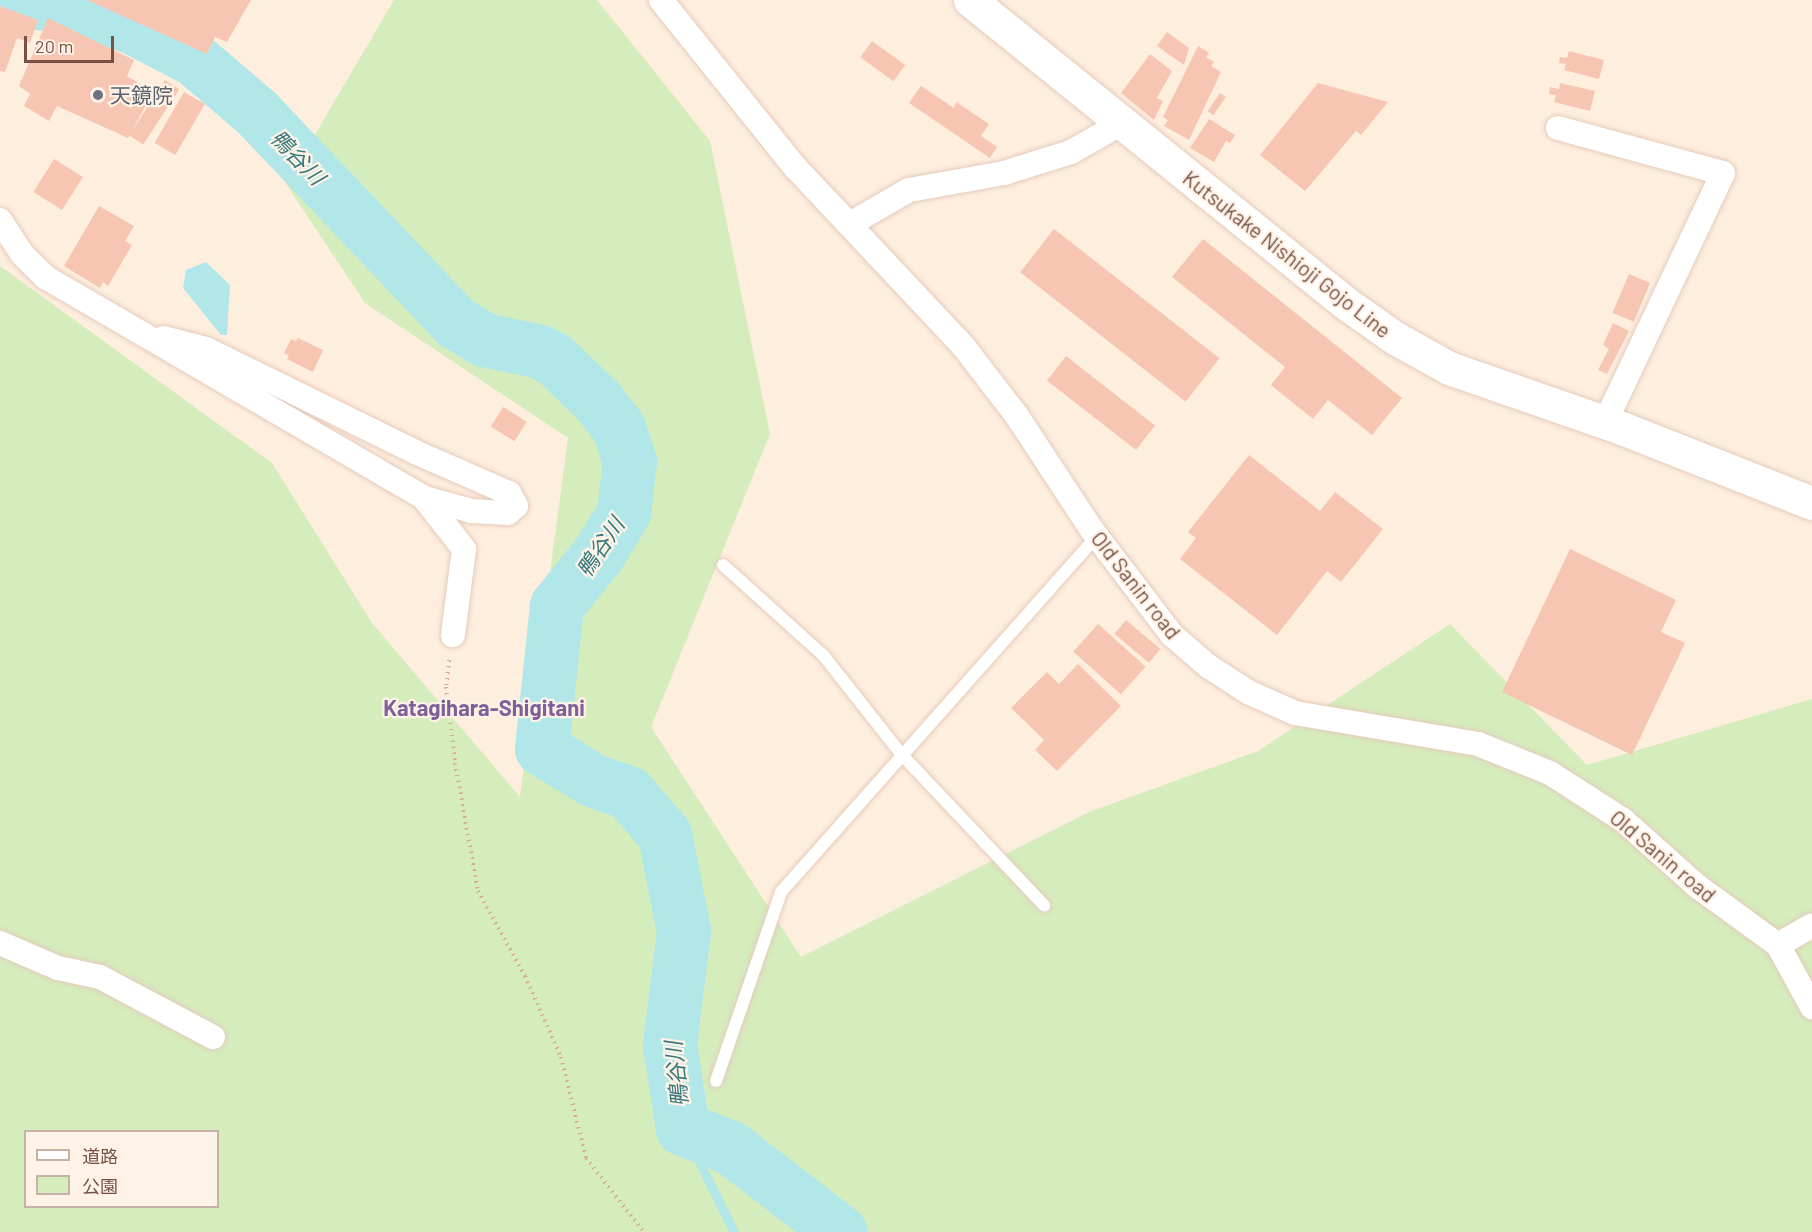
<!DOCTYPE html>
<meta charset="utf-8">
<style>
body{margin:0}
#map{position:relative;width:1812px;height:1232px;overflow:hidden;background:#feeede;font-family:Barlow,"Noto Sans JP",sans-serif}
div>[style]{position:absolute}
.green>*{inset:0;background:#d5ecbc}
.water>*{inset:0;background:#b1e7e9}
.stream>*{height:9px;margin:-4.5px;padding:0 4.5px;transform-origin:4.5px;border-radius:4.5px;background:#b1e7e9}
.river>*{height:54px;margin:-27px;padding:0 27px;transform-origin:27px;border-radius:27px;background:#b1e7e9}
.building>*{inset:0;background:#f6c6b3;transform-origin:0 0}
.path>*{height:4px;margin-top:-2px;transform-origin:0;background:repeating-linear-gradient(90deg,#daaa97 0 1.5px,transparent 0 6px)}
.roads{filter:drop-shadow(0 0 2px #e5cbbc) drop-shadow(0 0 2px #e5cbbc)}
.lane>*{height:12px;margin:-6px;padding:0 6px;transform-origin:6px;border-radius:6px;background:#fff}
.street>*{height:24px;margin:-12px;padding:0 12px;transform-origin:12px;border-radius:12px;background:#fff}
.secondary>*{height:33px;margin:-16.5px;padding:0 16.5px;transform-origin:16.5px;border-radius:16.5px;background:#fff}
.dots>*{width:16px;height:16px;translate:-50% -50%;box-sizing:border-box;border:3px solid #fff2e6;border-radius:50%}
span{translate:-50% -50%;white-space:nowrap;text-align:center;line-height:1.15;-webkit-text-stroke:4.5px #fff2e6;paint-order:stroke}
.worship-label{font-size:21px;color:#5b616d}
.left{translate:0 -50%;text-align:left}
.street-label{font-size:21px;color:#765144}
.water-label{font-size:22px;color:#36797d;font-style:italic}
.neighbourhood-label{font-size:22px;color:#805f9a;font-weight:700}
.legend{position:absolute;left:24px;top:1130px;width:195px;height:78px;box-sizing:border-box;background:#fff2e6;border:2px solid #c8b2a5;margin:0;padding:8px 10px;list-style:none;font-size:18px;color:#765144}
.legend li{display:flex;align-items:center;gap:12px;height:30px}
.legend b{width:30px;border:2px solid #c8b2a5}
.scale{position:absolute;left:24px;top:36px;width:90px;height:27px;box-sizing:border-box;border:3px solid #765144;border-top:0;padding-left:8px;font-size:18px;line-height:21px;white-space:nowrap;color:#765144;-webkit-text-stroke:4px #fff2e6;paint-order:stroke}
</style>
<div id="map">
<div class="green">
<div style="clip-path:polygon(evenodd,394px 0,597px 0,710px 141px,770px 434px,651px 727px,801px 957px,1089px 812px,1258px 751px,1450px 624px,1587px 765px,1812px 699px,1812px 1232px,0 1232px,0 266px,272px 463px,372px 623px,520px 797px,568px 438px,365px 303px,286px 184px,394px 0,26px 1132px,218px 1132px,218px 1206px,26px 1206px,26px 1132px)"></div>
</div>
<div class="water">
<div style="clip-path:polygon(206px 262px,230px 285px,227px 335px,221px 335px,183px 288px,186px 270px)"></div>
</div>
<div class="stream">
<div style="left:683px;top:1129px;width:115px;rotate:63.7deg"></div>
</div>
<div class="river">
<div style="left:14px;top:0;width:71px;rotate:7.3deg"></div>
<div style="left:84px;top:9px;width:56px;rotate:21deg"></div>
<div style="left:136px;top:29px;width:67px;rotate:27.7deg"></div>
<div style="left:195px;top:60px;width:82px;rotate:40.5deg"></div>
<div style="left:257px;top:113px;width:288px;rotate:46.5deg"></div>
<div style="left:455px;top:322px;width:34px;rotate:32deg"></div>
<div style="left:484px;top:340px;width:58px;rotate:11.9deg"></div>
<div style="left:541px;top:352px;width:16px;rotate:30deg"></div>
<div style="left:555px;top:360px;width:59px;rotate:43.6deg"></div>
<div style="left:598px;top:401px;width:34px;rotate:52deg"></div>
<div style="left:619px;top:428px;width:36px;rotate:72deg"></div>
<div style="left:630px;top:462px;width:51px;rotate:96.7deg"></div>
<div style="left:624px;top:513px;width:48px;rotate:121.4deg"></div>
<div style="left:599px;top:554px;width:67px;rotate:128.9deg"></div>
<div style="left:557px;top:606px;width:144px;rotate:96deg"></div>
<div style="left:542px;top:749px;width:61px;rotate:31.6deg"></div>
<div style="left:594px;top:781px;width:37px;rotate:19deg"></div>
<div style="left:629px;top:793px;width:55px;rotate:49.4deg"></div>
<div style="left:665px;top:835px;width:99px;rotate:78.9deg"></div>
<div style="left:684px;top:932px;width:114px;rotate:97.1deg"></div>
<div style="left:670px;top:1045px;width:85px;rotate:81.2deg"></div>
<div style="left:683px;top:1129px;width:52px;rotate:21.6deg"></div>
<div style="left:731px;top:1148px;width:138px;rotate:37.6deg"></div>
</div>
<div class="building">
<div style="clip-path:polygon(87px 0,251px 0,227px 42px,215px 37px,207px 54px)"></div>
<div style="clip-path:polygon(0 6px,38px 20px,30px 43px,17px 38px,5px 72px,0 71px)"></div>
<div style="clip-path:polygon(48px 18px,134px 60px,127px 76px,153px 92px,128px 138px,57px 106px,49px 121px,24px 106px,30px 94px,19px 86px)"></div>
<div style="clip-path:polygon(1167px 32px,1189px 48px,1184px 65px,1157px 46px)"></div>
<div style="left:872px;top:41px;width:41px;height:20px;rotate:36deg"></div>
<div style="clip-path:polygon(1198px 46px,1209px 53px,1206px 57px,1214px 62px,1211px 66px,1221px 72px,1189px 140px,1164px 126px,1168px 120px,1163px 117px)"></div>
<div style="clip-path:polygon(1569px 51px,1604px 60px,1599px 79px,1564px 70px,1566px 64px,1559px 63px,1560px 57px,1567px 58px)"></div>
<div style="clip-path:polygon(1150px 54px,1172px 71px,1157px 98px,1163px 101px,1154px 120px,1121px 93px)"></div>
<div style="left:165px;top:80px;width:17px;height:66px;rotate:33deg"></div>
<div style="clip-path:polygon(1318px 83px,1388px 102px,1361px 135px,1356px 131px,1305px 191px,1260px 155px)"></div>
<div style="clip-path:polygon(1560px 83px,1595px 91px,1590px 111px,1554px 102px,1556px 95px,1549px 94px,1550px 87px,1559px 89px)"></div>
<div style="clip-path:polygon(921px 86px,954px 108px,956px 102px,989px 124px,981px 136px,997px 147px,990px 158px,909px 103px)"></div>
<div style="left:184px;top:92px;width:24px;height:59px;rotate:30deg"></div>
<div style="left:1220px;top:93px;width:7px;height:22px;rotate:34deg"></div>
<div style="clip-path:polygon(1209px 119px,1235px 135px,1230px 143px,1226px 141px,1214px 162px,1190px 148px)"></div>
<div style="left:54px;top:159px;width:34px;height:39px;rotate:32deg"></div>
<div style="clip-path:polygon(99px 206px,134px 226px,125px 241px,132px 245px,108px 286px,103px 282px,100px 288px,64px 266px)"></div>
<div style="left:1054px;top:229px;width:210px;height:55px;rotate:38deg"></div>
<div style="clip-path:polygon(1203px 239px,1402px 398px,1372px 435px,1328px 400px,1313px 419px,1271px 385px,1285px 367px,1172px 277px)"></div>
<div style="left:1629px;top:274px;width:23px;height:42px;rotate:23deg"></div>
<div style="clip-path:polygon(1613px 323px,1629px 331px,1607px 374px,1598px 370px,1609px 349px,1603px 345px)"></div>
<div style="clip-path:polygon(298px 338px,323px 350px,313px 372px,287px 359px,289px 356px,284px 353px,291px 339px,296px 341px)"></div>
<div style="left:1066px;top:356px;width:113px;height:31px;rotate:38deg"></div>
<div style="left:503px;top:407px;width:28px;height:23px;rotate:32deg"></div>
<div style="clip-path:polygon(1249px 455px,1320px 511px,1335px 492px,1383px 529px,1341px 582px,1327px 571px,1277px 635px,1180px 559px,1196px 538px,1188px 532px)"></div>
<div style="clip-path:polygon(1570px 549px,1676px 600px,1661px 632px,1685px 643px,1632px 755px,1502px 692px)"></div>
<div style="left:1126px;top:620px;width:45px;height:18px;rotate:40deg"></div>
<div style="left:1098px;top:624px;width:64px;height:37px;rotate:42deg"></div>
<div style="clip-path:polygon(1078px 664px,1121px 706px,1057px 771px,1035px 750px,1044px 740px,1011px 708px,1047px 672px,1059px 684px)"></div>
</div>
<div class="path">
<div style="left:449px;top:660px;width:27px;rotate:96deg"></div>
<div style="left:446px;top:687px;width:77px;rotate:83.2deg"></div>
<div style="left:455px;top:763px;width:130px;rotate:79.8deg"></div>
<div style="left:478px;top:891px;width:97px;rotate:61.1deg"></div>
<div style="left:525px;top:976px;width:89px;rotate:66deg"></div>
<div style="left:561px;top:1057px;width:104px;rotate:76.1deg"></div>
<div style="left:586px;top:1158px;width:94px;rotate:51.9deg"></div>
</div>
<div class="roads">
<div class="lane">
<div style="left:723px;top:565px;width:135px;rotate:42deg"></div>
<div style="left:823px;top:655px;width:127px;rotate:51.7deg"></div>
<div style="left:902px;top:755px;width:207px;rotate:46.6deg"></div>
<div style="left:716px;top:1081px;width:200px;rotate:-71deg"></div>
<div style="left:781px;top:892px;width:477px;rotate:-48.4deg"></div>
</div>
<div class="street">
<div style="left:661px;top:0;width:214px;rotate:51.3deg"></div>
<div style="left:795px;top:167px;width:247px;rotate:46.8deg"></div>
<div style="left:964px;top:347px;width:87px;rotate:52.5deg"></div>
<div style="left:1017px;top:416px;width:136px;rotate:56.7deg"></div>
<div style="left:1092px;top:530px;width:132px;rotate:52.7deg"></div>
<div style="left:1172px;top:635px;width:48px;rotate:40.7deg"></div>
<div style="left:1208px;top:666px;width:48px;rotate:33deg"></div>
<div style="left:1248px;top:692px;width:51px;rotate:24.1deg"></div>
<div style="left:1295px;top:713px;width:186px;rotate:9.6deg"></div>
<div style="left:1478px;top:744px;width:78px;rotate:21.9deg"></div>
<div style="left:1550px;top:773px;width:87px;rotate:32.8deg"></div>
<div style="left:1623px;top:820px;width:99px;rotate:41.7deg"></div>
<div style="left:1697px;top:886px;width:100px;rotate:36.1deg"></div>
<div style="left:1778px;top:945px;width:71px;rotate:61.3deg"></div>
<div style="left:1558px;top:128px;width:171px;rotate:15.3deg"></div>
<div style="left:1723px;top:173px;width:276px;rotate:115.3deg"></div>
<div style="left:0;top:220px;width:40px;rotate:57.1deg"></div>
<div style="left:22px;top:254px;width:33px;rotate:45deg"></div>
<div style="left:45px;top:277px;width:439px;rotate:30.2deg"></div>
<div style="left:424px;top:498px;width:65px;rotate:51.9deg"></div>
<div style="left:464px;top:549px;width:87px;rotate:97.3deg"></div>
<div style="left:850px;top:224px;width:68px;rotate:-30deg"></div>
<div style="left:909px;top:190px;width:97px;rotate:-10.1deg"></div>
<div style="left:1004px;top:173px;width:70px;rotate:-17.4deg"></div>
<div style="left:1071px;top:152px;width:59px;rotate:-29.6deg"></div>
<div style="left:163px;top:338px;width:44px;rotate:14.3deg"></div>
<div style="left:206px;top:349px;width:233px;rotate:26.2deg"></div>
<div style="left:415px;top:452px;width:103px;rotate:23.6deg"></div>
<div style="left:509px;top:493px;width:15px;rotate:62deg"></div>
<div style="left:516px;top:506px;width:11px;rotate:139deg"></div>
<div style="left:508px;top:513px;width:36px;rotate:-177deg"></div>
<div style="left:472px;top:511px;width:50px;rotate:-164.8deg"></div>
<div style="left:0;top:943px;width:63px;rotate:23.3deg"></div>
<div style="left:58px;top:968px;width:43px;rotate:12.1deg"></div>
<div style="left:100px;top:977px;width:128px;rotate:28deg"></div>
<div style="left:1778px;top:945px;width:39px;rotate:-30deg"></div>
</div>
<div class="secondary">
<div style="left:970px;top:0;width:481px;rotate:38.9deg"></div>
<div style="left:1344px;top:302px;width:62px;rotate:35.2deg"></div>
<div style="left:1395px;top:338px;width:62px;rotate:29.1deg"></div>
<div style="left:1449px;top:368px;width:185px;rotate:19.2deg"></div>
<div style="left:1624px;top:429px;width:202px;rotate:21.5deg"></div>
</div>
</div>
<div class="dots">
<div style="left:98px;top:95px;background:#6b7280"></div>
</div>
<div class="worship-label">
<span class="left" style="left:110px;top:95px">天鏡院</span>
</div>
<div class="street-label">
<span style="left:1287px;top:254px;rotate:38deg">Kutsukake Nishioji Gojo Line</span>
<span style="left:1136px;top:585px;rotate:52deg">Old Sanin road</span>
<span style="left:1663px;top:856px;rotate:40deg">Old Sanin road</span>
</div>
<div class="water-label">
<span style="left:298px;top:157px;rotate:46deg">鴨谷川</span>
<span style="left:600px;top:547px;rotate:-56deg">鴨谷川</span>
<span style="left:676px;top:1074px;rotate:-96deg">鴨谷川</span>
</div>
<div class="neighbourhood-label">
<span style="left:484px;top:708px">Katagihara-Shigitani</span>
</div>
<ul class="legend">
<li><b style="height:8px;background:#fff"></b>道路</li>
<li><b style="height:16px;background:#d5ecbc"></b>公園</li>
</ul>
<div class="scale">20 m</div>
</div>
